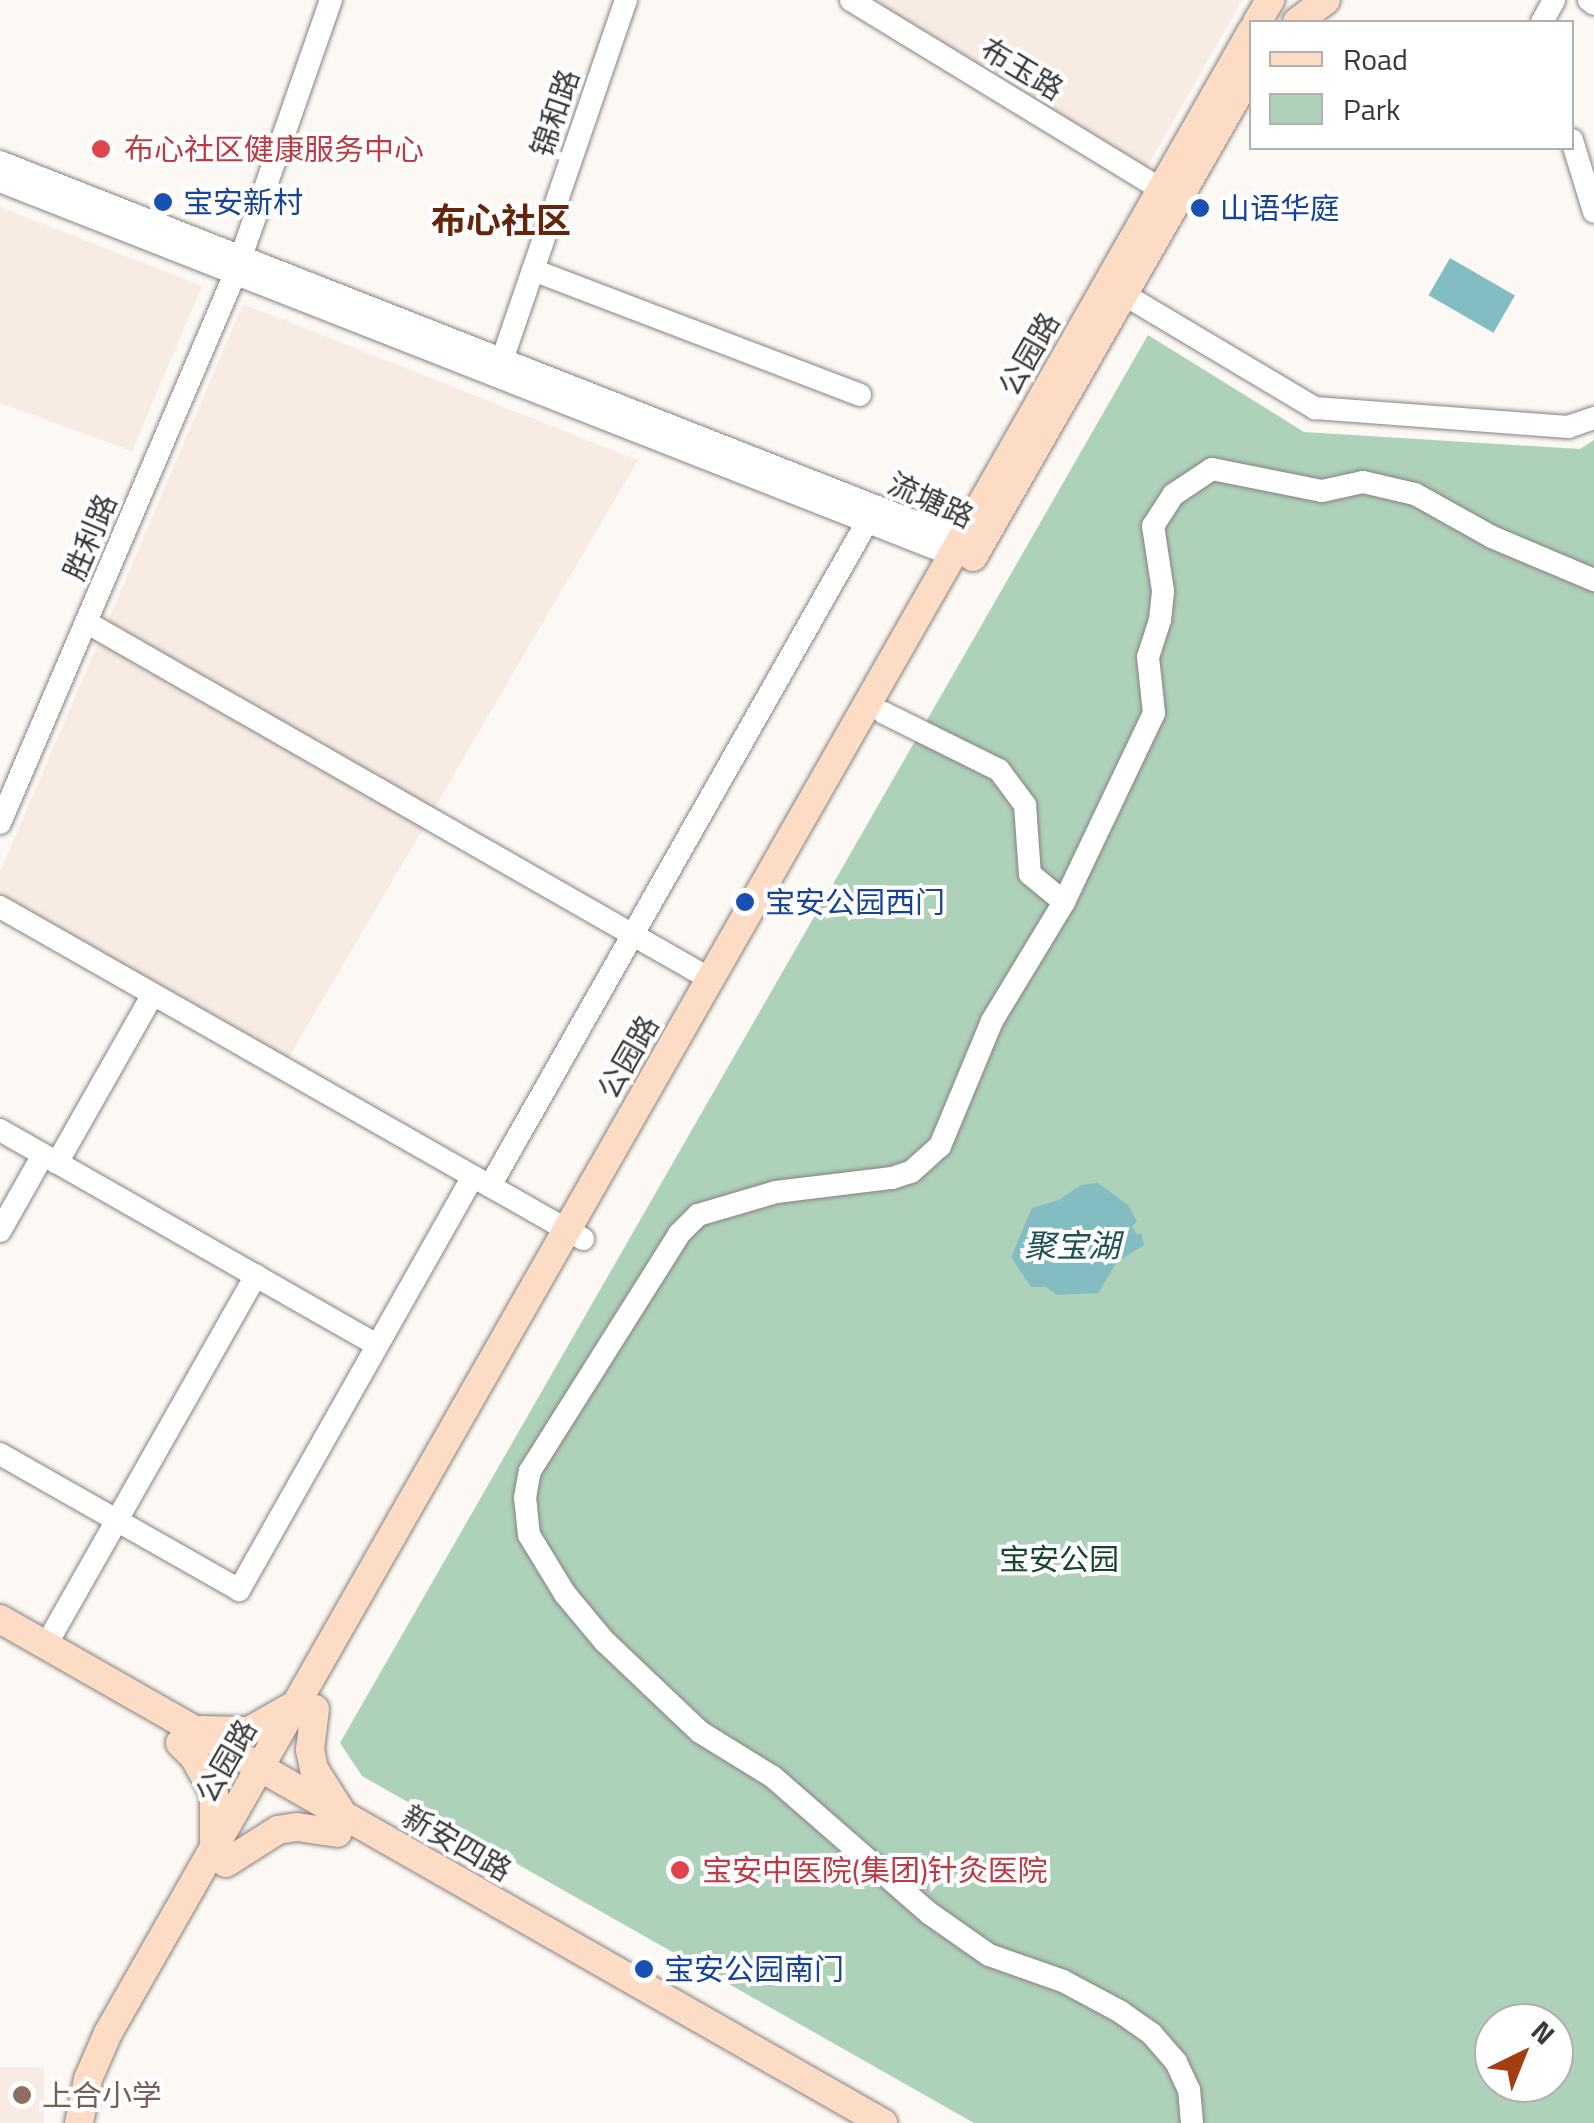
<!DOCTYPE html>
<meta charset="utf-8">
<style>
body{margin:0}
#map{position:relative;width:1594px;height:2123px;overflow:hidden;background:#fcf8f4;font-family:"Titillium Web","Noto Sans SC",sans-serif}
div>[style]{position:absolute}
.built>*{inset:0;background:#f7ebe4;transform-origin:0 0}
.green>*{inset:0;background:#aed1ba}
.water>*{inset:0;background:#83bcc1;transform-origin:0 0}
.roads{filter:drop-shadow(0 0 2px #87827f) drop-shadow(0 0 2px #87827f)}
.minor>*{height:22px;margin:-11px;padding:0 11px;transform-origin:11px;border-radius:11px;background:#fff}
.major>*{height:28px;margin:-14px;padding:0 14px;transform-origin:14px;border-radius:14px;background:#fcdcc5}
.dots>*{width:28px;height:28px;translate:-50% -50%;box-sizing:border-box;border:5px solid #fff;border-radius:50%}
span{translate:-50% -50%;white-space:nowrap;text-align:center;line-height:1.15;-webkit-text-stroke:8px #fff;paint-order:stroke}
.street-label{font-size:30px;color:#3b3938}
.health-label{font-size:30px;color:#be3a42}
.left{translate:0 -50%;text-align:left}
.transit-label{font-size:30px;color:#164399}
.park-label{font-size:30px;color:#14462b}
.education-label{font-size:30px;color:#785e54}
.water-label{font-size:32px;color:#1f5156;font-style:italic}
.quarter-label{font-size:35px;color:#65250b;font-weight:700}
.legend{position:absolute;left:1249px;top:20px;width:325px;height:130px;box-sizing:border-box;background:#fff;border:2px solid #b1b0af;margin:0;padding:12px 18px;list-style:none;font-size:30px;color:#3b3938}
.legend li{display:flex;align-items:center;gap:20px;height:50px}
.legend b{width:50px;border:2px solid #b1b0af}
.north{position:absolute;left:1474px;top:2003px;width:100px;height:100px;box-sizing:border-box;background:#fff;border:2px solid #b1b0af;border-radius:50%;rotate:43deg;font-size:28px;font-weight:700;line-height:40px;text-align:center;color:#3b3938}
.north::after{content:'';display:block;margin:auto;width:35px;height:45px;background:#a33e13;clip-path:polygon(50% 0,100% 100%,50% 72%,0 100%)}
</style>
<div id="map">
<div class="built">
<div style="clip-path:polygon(869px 0,1242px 0,1146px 169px)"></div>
<div style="clip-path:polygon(0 207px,202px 286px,132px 451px,0 403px)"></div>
<div style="clip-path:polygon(243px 304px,638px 460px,433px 810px,107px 623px)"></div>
<div style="clip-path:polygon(99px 641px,424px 827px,286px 1062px,0 894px,0 872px)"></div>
<div style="left:0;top:2067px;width:44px;height:56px"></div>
</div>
<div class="green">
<div style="clip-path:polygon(evenodd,1148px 335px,1304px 432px,1580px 449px,1594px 440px,1594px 2123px,974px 2123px,362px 1776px,340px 1743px,1148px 335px,1494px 2023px,1554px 2023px,1554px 2083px,1494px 2083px,1494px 2023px)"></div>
</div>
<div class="water">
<div style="left:1450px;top:258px;width:75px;height:43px;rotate:30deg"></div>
<div style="clip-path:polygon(1098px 1183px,1128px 1205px,1137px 1221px,1132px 1227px,1136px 1234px,1141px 1233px,1144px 1245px,1117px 1262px,1098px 1293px,1057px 1295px,1046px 1287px,1031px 1287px,1011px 1257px,1032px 1208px,1059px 1200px,1081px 1185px)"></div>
</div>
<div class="roads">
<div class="minor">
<div style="left:851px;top:0;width:363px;rotate:31.4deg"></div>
<div style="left:1589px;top:0;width:6px;rotate:39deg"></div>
<div style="left:1542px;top:22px;width:25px;rotate:-61deg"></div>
<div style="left:1572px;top:140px;width:75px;rotate:73deg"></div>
<div style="left:0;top:162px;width:1033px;rotate:21.47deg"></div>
<div style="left:961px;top:540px;width:17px;rotate:50deg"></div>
<div style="left:0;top:181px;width:1023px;rotate:21.45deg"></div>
<div style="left:952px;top:555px;width:14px"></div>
<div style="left:533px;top:270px;width:350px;rotate:20.9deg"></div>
<div style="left:1110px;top:286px;width:239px;rotate:30.8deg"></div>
<div style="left:1315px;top:408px;width:254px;rotate:4.3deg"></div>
<div style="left:1568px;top:427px;width:28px;rotate:-19deg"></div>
<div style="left:502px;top:360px;width:381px;rotate:-71deg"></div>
<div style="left:86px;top:622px;width:719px;rotate:29.77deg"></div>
<div style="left:884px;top:713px;width:128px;rotate:26.4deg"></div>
<div style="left:999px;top:770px;width:44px;rotate:53.4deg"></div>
<div style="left:1025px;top:805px;width:69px;rotate:85.9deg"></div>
<div style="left:1030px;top:874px;width:44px;rotate:39.5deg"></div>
<div style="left:0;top:823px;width:597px;rotate:-66.83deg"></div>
<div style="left:235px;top:274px;width:290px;rotate:-70.7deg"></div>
<div style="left:0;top:907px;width:671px;rotate:29.66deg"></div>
<div style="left:0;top:1130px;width:434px;rotate:29.7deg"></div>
<div style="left:57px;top:1163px;width:194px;rotate:-60.4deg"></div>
<div style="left:490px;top:1186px;width:764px;rotate:-60.41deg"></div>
<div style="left:0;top:1231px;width:87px;rotate:-60.5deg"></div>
<div style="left:0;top:1454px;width:275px;rotate:29.6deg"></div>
<div style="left:239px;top:1590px;width:475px;rotate:-60.5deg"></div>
<div style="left:46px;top:1645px;width:425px;rotate:-60.4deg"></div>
<div style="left:1192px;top:2123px;width:33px;rotate:-95deg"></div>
<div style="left:1189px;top:2090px;width:31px;rotate:-115deg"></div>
<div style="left:1176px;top:2062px;width:37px;rotate:-131deg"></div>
<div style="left:1152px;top:2034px;width:38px;rotate:-145deg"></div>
<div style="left:1121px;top:2012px;width:66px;rotate:-151.9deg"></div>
<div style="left:1063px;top:1981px;width:78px;rotate:-160.6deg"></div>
<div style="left:989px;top:1955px;width:73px;rotate:-145deg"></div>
<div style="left:929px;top:1913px;width:207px;rotate:-138.9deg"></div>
<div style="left:773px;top:1777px;width:86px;rotate:-148.3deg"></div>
<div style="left:700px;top:1732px;width:131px;rotate:-136.5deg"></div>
<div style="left:605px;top:1642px;width:62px;rotate:-129.8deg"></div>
<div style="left:565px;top:1594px;width:69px;rotate:-121.4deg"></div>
<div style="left:529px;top:1535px;width:37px;rotate:-96deg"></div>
<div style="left:525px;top:1498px;width:27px;rotate:-80deg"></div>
<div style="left:530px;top:1471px;width:280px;rotate:-57.8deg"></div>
<div style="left:679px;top:1234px;width:27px;rotate:-45deg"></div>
<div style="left:698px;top:1215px;width:81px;rotate:-16.4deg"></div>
<div style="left:776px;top:1192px;width:117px;rotate:-6.9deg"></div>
<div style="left:892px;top:1178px;width:20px;rotate:-18deg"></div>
<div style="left:911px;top:1172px;width:39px;rotate:-42deg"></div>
<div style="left:940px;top:1146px;width:135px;rotate:-67.4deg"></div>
<div style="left:992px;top:1021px;width:139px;rotate:-58.8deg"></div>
<div style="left:1064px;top:902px;width:209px;rotate:-64.5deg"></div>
<div style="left:1154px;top:713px;width:56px;rotate:-96.1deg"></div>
<div style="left:1148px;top:657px;width:39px;rotate:-72deg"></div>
<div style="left:1160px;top:620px;width:29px;rotate:-84deg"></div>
<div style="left:1163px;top:591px;width:66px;rotate:-98.7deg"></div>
<div style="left:1153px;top:526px;width:37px;rotate:-57deg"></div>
<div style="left:1173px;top:495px;width:47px;rotate:-33.7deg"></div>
<div style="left:1212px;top:469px;width:112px;rotate:11.3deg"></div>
<div style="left:1322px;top:491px;width:42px;rotate:-12.4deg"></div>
<div style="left:1363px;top:482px;width:53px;rotate:13deg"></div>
<div style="left:1415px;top:494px;width:88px;rotate:29.2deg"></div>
<div style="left:1492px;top:537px;width:111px;rotate:22.9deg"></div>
</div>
<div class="major">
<div style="left:1257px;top:22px;width:26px;rotate:-59deg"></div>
<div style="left:1297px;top:22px;width:36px;rotate:-37deg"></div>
<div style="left:973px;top:557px;width:561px;rotate:-60.19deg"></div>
<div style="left:0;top:1619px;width:1017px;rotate:29.72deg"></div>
<div style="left:315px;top:1709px;width:41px;rotate:97deg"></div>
<div style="left:310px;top:1750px;width:19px;rotate:78deg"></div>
<div style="left:314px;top:1769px;width:49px;rotate:57.6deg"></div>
<div style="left:201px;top:1730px;width:48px;rotate:1.2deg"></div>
<div style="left:249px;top:1731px;width:48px;rotate:-29.7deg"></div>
<div style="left:180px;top:1743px;width:20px;rotate:45deg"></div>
<div style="left:194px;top:1757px;width:41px;rotate:60.9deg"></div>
<div style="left:214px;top:1793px;width:47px;rotate:90deg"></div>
<div style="left:226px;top:1863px;width:62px;rotate:-32.4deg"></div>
<div style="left:278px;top:1830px;width:19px;rotate:-9deg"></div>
<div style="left:297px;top:1827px;width:41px;rotate:8.3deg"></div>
<div style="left:79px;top:2123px;width:45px;rotate:-78.4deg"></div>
<div style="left:88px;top:2079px;width:50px;rotate:-66.5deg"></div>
<div style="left:108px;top:2033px;width:2306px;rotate:-60.26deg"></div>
</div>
</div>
<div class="dots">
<div style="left:101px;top:149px;background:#e0444e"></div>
<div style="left:163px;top:202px;background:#1a4fb4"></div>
<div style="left:1200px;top:208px;background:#1a4fb4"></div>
<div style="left:745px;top:902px;background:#1a4fb4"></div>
<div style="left:680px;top:1870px;background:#e0444e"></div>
<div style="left:644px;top:1969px;background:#1a4fb4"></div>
<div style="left:22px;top:2095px;background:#8d6e63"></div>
</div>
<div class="street-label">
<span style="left:1022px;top:69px;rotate:31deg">布玉路</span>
<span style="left:555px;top:113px;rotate:-71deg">锦和路</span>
<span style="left:1029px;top:354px;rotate:-60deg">公园路</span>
<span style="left:931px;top:500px;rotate:25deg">流塘路</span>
<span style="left:90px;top:537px;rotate:-67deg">胜利路</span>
<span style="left:628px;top:1057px;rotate:-60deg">公园路</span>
<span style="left:226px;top:1761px;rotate:-60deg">公园路</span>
<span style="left:457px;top:1843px;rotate:30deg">新安四路</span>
</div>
<div class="health-label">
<span class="left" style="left:124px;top:149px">布心社区健康服务中心</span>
<span class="left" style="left:702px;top:1870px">宝安中医院(集团)针灸医院</span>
</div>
<div class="transit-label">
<span class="left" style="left:183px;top:202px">宝安新村</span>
<span class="left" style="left:1220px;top:208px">山语华庭</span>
<span class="left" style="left:765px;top:902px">宝安公园西门</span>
<span class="left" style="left:664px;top:1969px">宝安公园南门</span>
</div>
<div class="park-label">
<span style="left:1059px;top:1559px">宝安公园</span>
</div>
<div class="education-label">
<span class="left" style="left:42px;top:2095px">上合小学</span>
</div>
<div class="water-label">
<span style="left:1072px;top:1245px">聚宝湖</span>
</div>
<div class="quarter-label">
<span style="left:501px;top:220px">布心社区</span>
</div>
<ul class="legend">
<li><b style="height:12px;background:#fcdcc5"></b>Road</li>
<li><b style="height:28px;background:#aed1ba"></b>Park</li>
</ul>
<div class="north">N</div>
</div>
